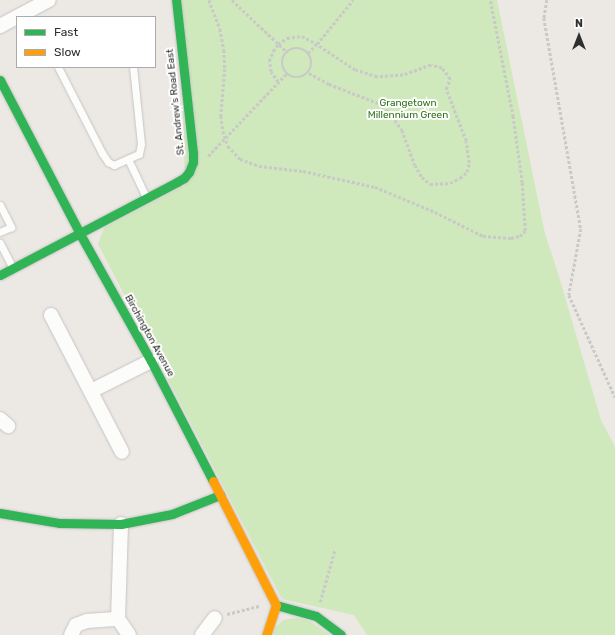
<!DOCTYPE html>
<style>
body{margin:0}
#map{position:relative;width:615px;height:635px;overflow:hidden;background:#ece8e4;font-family:Rubik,sans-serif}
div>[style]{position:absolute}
.green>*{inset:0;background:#cfe8bc}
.path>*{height:2.5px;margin-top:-1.25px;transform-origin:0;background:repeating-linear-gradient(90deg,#c9c9c8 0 3px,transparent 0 5px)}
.path>.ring{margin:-1.25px;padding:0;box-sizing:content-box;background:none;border:2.5px solid #c9c9c8;border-radius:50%}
.roads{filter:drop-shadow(0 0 1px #c6c5c5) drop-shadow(0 0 1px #c6c5c5)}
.lane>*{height:7px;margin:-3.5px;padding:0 3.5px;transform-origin:3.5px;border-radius:3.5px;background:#fcfcfb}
.street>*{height:14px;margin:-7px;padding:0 7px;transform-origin:7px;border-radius:7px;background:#fcfcfb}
.fast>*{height:9px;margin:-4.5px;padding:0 4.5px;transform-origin:4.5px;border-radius:4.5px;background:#30b455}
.slow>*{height:9px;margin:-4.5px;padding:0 4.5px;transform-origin:4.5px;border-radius:4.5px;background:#ff9f0a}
span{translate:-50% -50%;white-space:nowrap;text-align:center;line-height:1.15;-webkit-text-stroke:4px #fff;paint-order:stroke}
.street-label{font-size:10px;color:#2e2e2e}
.park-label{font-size:10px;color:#2d7118}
.legend{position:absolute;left:16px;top:16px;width:140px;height:52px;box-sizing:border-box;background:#fff;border:1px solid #ababab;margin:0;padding:5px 7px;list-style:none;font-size:12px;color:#2e2e2e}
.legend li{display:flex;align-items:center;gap:8px;height:20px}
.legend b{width:20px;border:1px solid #ababab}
.north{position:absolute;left:559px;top:16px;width:40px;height:40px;-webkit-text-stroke:3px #fff;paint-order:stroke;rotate:0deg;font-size:11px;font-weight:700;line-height:16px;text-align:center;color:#2e2e2e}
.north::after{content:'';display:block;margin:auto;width:14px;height:18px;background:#2e2e2e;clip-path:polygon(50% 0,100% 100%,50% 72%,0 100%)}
</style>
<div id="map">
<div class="green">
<div style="clip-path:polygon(180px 0,497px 0,545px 234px,557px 270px,601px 420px,615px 447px,615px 635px,367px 635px,354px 615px,282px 599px,98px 244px,104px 228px,185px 185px)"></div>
<div style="clip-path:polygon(296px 618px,309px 621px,330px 635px,273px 635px,275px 628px,283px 620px)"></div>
</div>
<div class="path">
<div style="left:209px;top:0;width:31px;rotate:69deg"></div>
<div style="left:220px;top:29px;width:21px;rotate:79deg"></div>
<div style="left:224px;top:50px;width:19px;rotate:87deg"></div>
<div style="left:225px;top:69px;width:47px;rotate:94.9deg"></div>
<div style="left:221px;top:116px;width:15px;rotate:82deg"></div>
<div style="left:223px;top:131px;width:16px;rotate:72deg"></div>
<div style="left:228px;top:146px;width:18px;rotate:47deg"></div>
<div style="left:240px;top:159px;width:20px;rotate:20deg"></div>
<div style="left:259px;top:166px;width:44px;rotate:6.5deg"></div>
<div style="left:303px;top:171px;width:74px;rotate:12.5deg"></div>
<div style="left:375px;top:187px;width:65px;rotate:22.6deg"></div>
<div style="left:435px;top:212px;width:54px;rotate:26.6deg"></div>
<div style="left:483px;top:236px;width:28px;rotate:4deg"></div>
<div style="left:511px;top:238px;width:9px;rotate:-13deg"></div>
<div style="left:520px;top:236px;width:7px;rotate:-45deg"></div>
<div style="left:525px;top:231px;width:48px;rotate:-93.6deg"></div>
<div style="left:522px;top:183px;width:67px;rotate:-97.8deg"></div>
<div style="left:513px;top:117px;width:119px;rotate:-101.1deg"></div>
<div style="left:232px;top:0;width:76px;rotate:43.4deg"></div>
<div style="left:547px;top:0;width:18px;rotate:99deg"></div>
<div style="left:544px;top:18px;width:214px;rotate:80.1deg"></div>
<div style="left:581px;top:229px;width:67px;rotate:100.3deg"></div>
<div style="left:569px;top:295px;width:112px;rotate:65.7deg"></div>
<div style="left:317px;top:44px;width:57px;rotate:-50.7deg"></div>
<div class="ring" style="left:282px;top:48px;width:27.5px;height:27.5px"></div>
<div style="left:309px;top:73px;width:23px;rotate:29deg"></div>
<div style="left:329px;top:84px;width:53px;rotate:21.2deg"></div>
<div style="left:378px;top:103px;width:14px;rotate:39deg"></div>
<div style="left:389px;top:112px;width:22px;rotate:54deg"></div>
<div style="left:402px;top:130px;width:37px;rotate:70deg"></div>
<div style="left:415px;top:165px;width:14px;rotate:60deg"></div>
<div style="left:422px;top:177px;width:11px;rotate:41deg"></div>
<div style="left:430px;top:184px;width:20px;rotate:-3deg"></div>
<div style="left:450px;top:183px;width:11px;rotate:-27deg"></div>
<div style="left:460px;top:178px;width:9px;rotate:-41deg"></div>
<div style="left:467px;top:172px;width:9px;rotate:-77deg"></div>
<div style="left:469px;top:163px;width:22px;rotate:-98deg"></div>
<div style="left:466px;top:141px;width:56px;rotate:-111deg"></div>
<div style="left:446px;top:89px;width:11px;rotate:-68deg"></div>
<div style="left:450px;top:79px;width:14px;rotate:-126deg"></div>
<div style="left:442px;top:68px;width:11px;rotate:-165deg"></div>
<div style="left:431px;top:65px;width:30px;rotate:160deg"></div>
<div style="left:403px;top:75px;width:26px;rotate:176deg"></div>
<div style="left:377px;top:77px;width:23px;rotate:-162deg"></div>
<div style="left:355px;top:70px;width:45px;rotate:-146.7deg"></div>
<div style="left:278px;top:82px;width:12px;rotate:-125deg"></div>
<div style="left:271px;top:72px;width:11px;rotate:-100deg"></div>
<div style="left:269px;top:61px;width:11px;rotate:-68deg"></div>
<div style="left:273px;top:51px;width:9px;rotate:-54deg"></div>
<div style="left:278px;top:44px;width:11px;rotate:-34deg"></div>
<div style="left:287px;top:38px;width:15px;rotate:-8deg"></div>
<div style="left:302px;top:36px;width:17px;rotate:28deg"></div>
<div style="left:317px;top:44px;width:12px;rotate:132deg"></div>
<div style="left:208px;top:156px;width:113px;rotate:-46.4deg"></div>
<div style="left:320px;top:602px;width:55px;rotate:-74.2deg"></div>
<div style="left:227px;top:614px;width:33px;rotate:-14deg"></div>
</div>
<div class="roads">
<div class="lane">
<div style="left:58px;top:67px;width:97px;rotate:62.9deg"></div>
<div style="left:102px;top:153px;width:11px;rotate:56deg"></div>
<div style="left:108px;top:162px;width:7px;rotate:27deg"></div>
<div style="left:114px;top:165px;width:27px;rotate:-24deg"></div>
<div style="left:139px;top:154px;width:10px;rotate:-79deg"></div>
<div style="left:141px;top:144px;width:77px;rotate:-95.9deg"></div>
<div style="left:128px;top:159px;width:42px;rotate:64.7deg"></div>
<div style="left:0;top:205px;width:25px;rotate:63deg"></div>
<div style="left:11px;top:227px;width:12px;rotate:156deg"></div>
<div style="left:0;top:243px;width:28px;rotate:63deg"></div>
</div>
<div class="street">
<div style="left:0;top:26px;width:55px;rotate:-28deg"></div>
<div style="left:51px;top:315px;width:154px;rotate:62.6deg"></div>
<div style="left:91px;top:391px;width:67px;rotate:-26.6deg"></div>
<div style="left:0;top:419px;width:11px;rotate:41deg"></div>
<div style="left:121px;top:524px;width:95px;rotate:91.8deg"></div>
<div style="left:118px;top:619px;width:19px;rotate:55deg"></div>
<div style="left:71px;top:635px;width:11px;rotate:-63deg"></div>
<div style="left:76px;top:625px;width:12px;rotate:-20deg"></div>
<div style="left:87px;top:621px;width:31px;rotate:-4deg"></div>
<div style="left:202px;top:635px;width:21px;rotate:-53deg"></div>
</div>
<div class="fast">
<div style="left:0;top:80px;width:174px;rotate:62.5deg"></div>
<div style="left:80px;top:234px;width:145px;rotate:60.8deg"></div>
<div style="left:151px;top:361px;width:135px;rotate:62.7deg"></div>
<div style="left:0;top:275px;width:200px;rotate:-27.7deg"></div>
<div style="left:177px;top:182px;width:8px;rotate:-30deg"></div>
<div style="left:184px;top:178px;width:8px;rotate:-50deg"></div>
<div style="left:189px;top:172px;width:11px;rotate:-68deg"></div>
<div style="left:193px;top:162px;width:9px;rotate:-90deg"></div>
<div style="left:193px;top:153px;width:154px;rotate:-96.3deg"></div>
<div style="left:0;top:513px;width:61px;rotate:9.5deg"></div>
<div style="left:60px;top:523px;width:61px;rotate:0.9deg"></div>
<div style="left:121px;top:524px;width:52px;rotate:-11.1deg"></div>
<div style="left:172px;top:514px;width:52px;rotate:-21.6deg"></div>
<div style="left:276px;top:605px;width:41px;rotate:15.4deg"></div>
<div style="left:316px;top:616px;width:31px;rotate:37deg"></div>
</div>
<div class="slow">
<div style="left:213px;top:481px;width:139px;rotate:63.1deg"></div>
<div style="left:276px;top:605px;width:32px;rotate:108deg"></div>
</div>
</div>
<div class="street-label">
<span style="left:176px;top:102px;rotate:-96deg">St. Andrew's Road East</span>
<span style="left:149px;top:336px;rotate:61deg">Birchington Avenue</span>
</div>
<div class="park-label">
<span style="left:408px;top:109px">Grangetown<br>Millennium Green</span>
</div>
<ul class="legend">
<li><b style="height:5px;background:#30b455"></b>Fast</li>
<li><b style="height:5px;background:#ff9f0a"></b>Slow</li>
</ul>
<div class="north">N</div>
</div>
